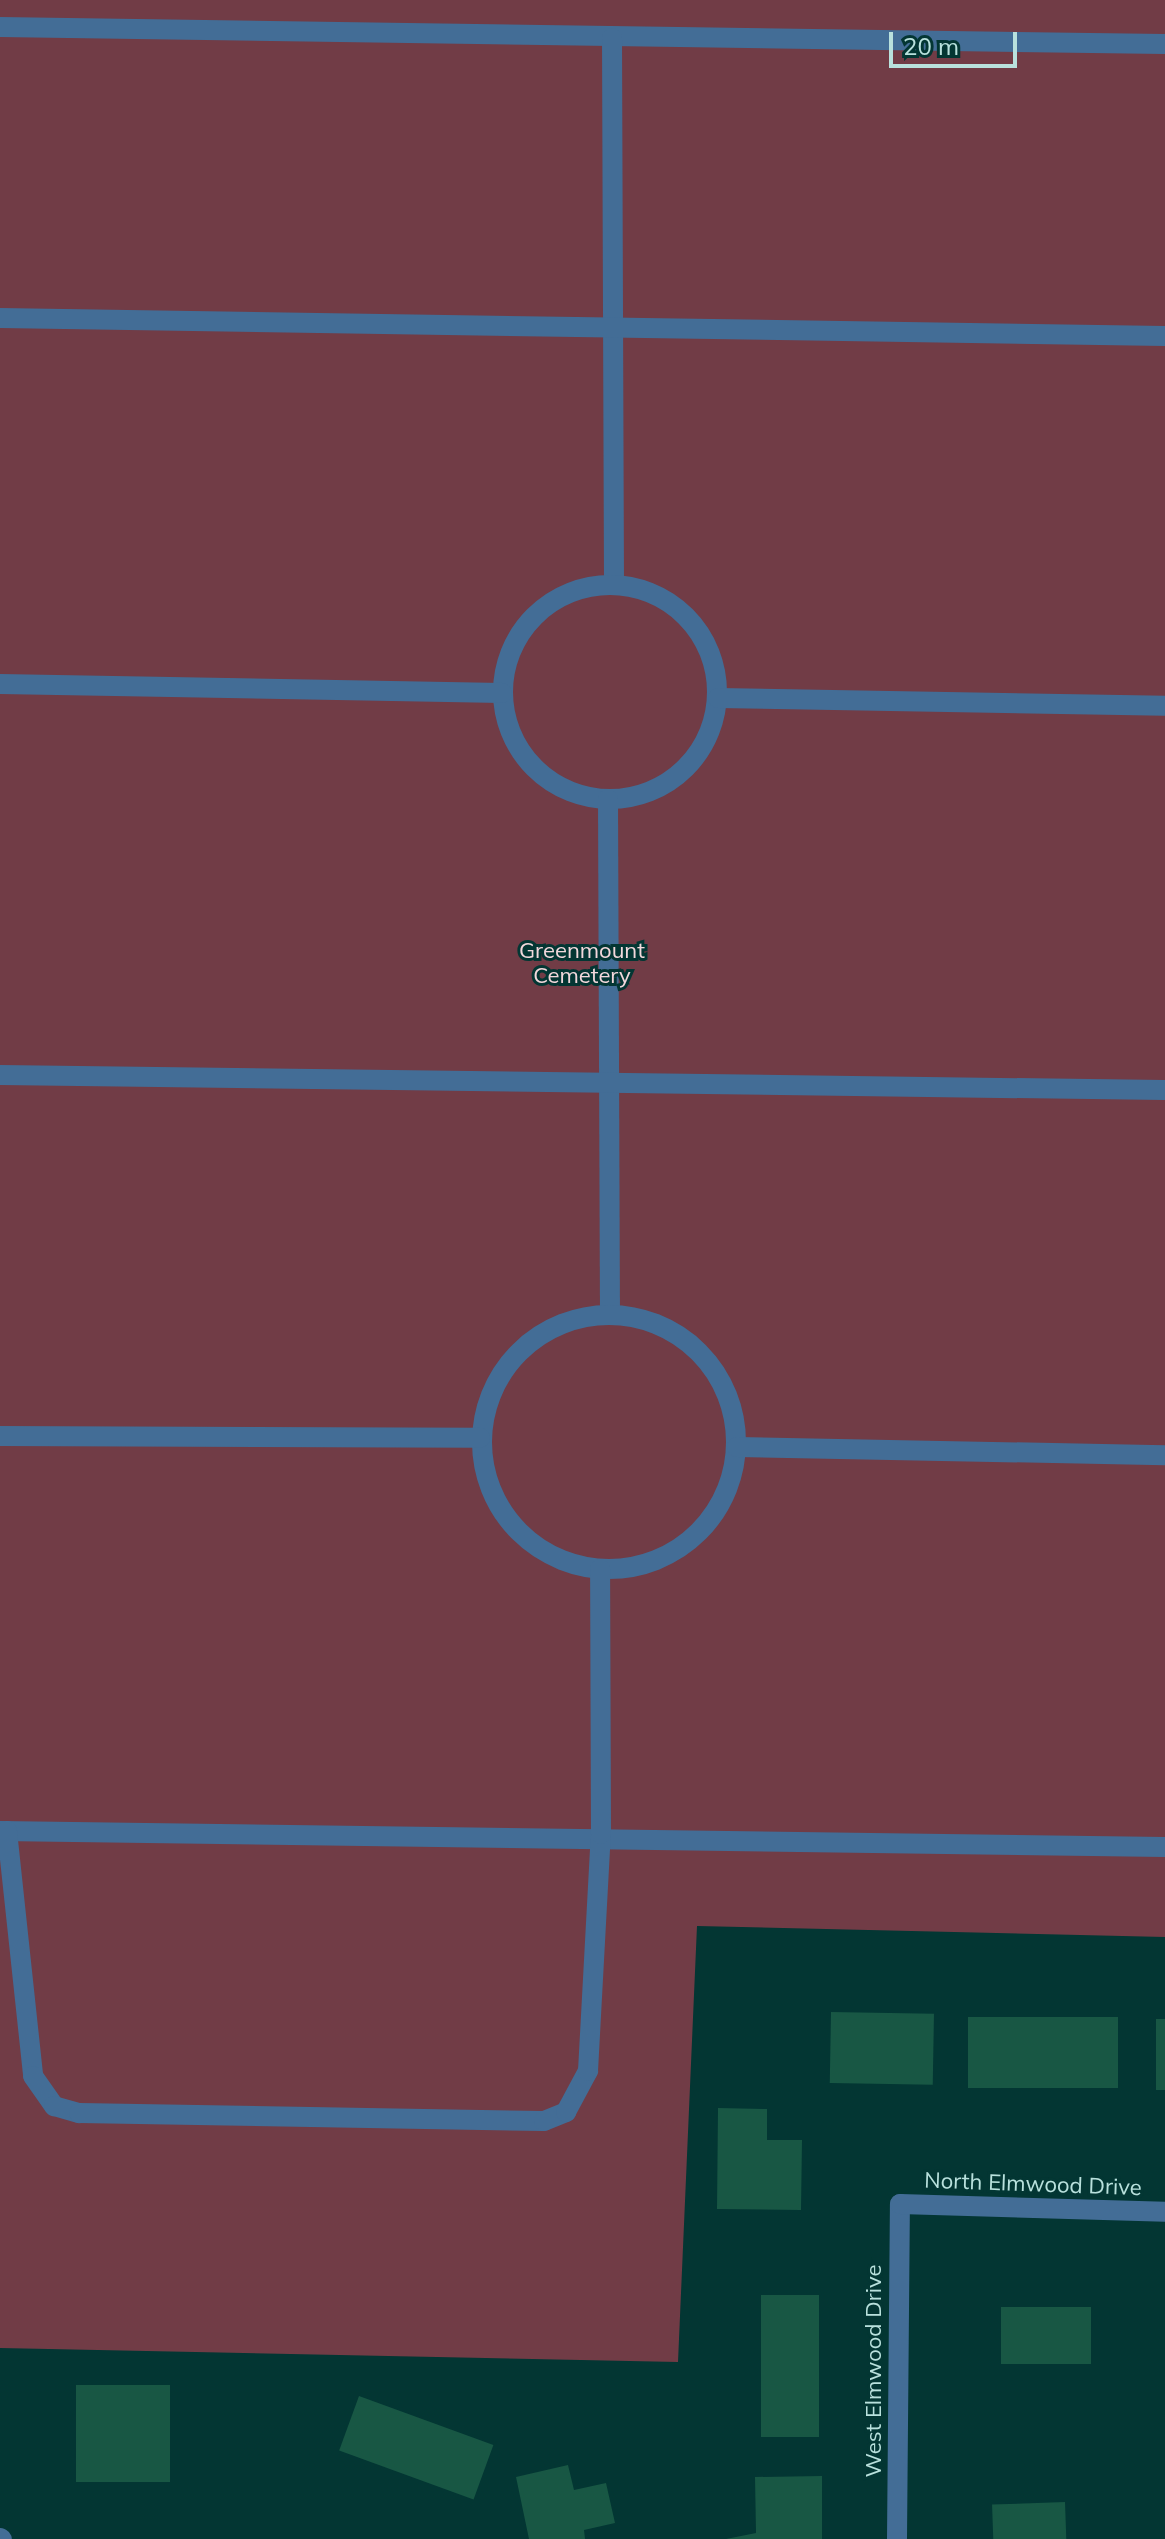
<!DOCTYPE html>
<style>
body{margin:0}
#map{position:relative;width:1165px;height:2539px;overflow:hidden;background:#033633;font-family:Mulish,sans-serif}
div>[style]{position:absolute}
.green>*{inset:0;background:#713c46}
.building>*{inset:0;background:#185744;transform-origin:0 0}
.minor>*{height:20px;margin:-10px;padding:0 10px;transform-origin:10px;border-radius:10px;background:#436d96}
.minor>.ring{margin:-10px;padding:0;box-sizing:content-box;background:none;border:20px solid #436d96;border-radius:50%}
span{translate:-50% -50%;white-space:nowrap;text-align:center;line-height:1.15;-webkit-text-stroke:6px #033633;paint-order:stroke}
.park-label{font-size:22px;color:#f3d8dc}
.street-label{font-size:22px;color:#b9e1dd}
.scale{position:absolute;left:889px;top:32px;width:128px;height:36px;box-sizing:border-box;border:4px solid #b9e1dd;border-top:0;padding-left:10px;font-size:24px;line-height:28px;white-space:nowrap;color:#b9e1dd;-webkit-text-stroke:6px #033633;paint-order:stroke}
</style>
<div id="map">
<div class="green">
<div style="clip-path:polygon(0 0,1165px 0,1165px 1937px,697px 1926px,678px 2362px,0 2348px)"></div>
</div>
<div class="building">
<div style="left:831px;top:2012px;width:103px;height:71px;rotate:1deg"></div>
<div style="left:968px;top:2017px;width:150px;height:71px"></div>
<div style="left:1156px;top:2019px;width:9px;height:71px"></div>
<div style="clip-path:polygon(718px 2108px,767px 2109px,767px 2140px,802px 2140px,801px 2210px,717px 2209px)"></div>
<div style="left:761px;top:2295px;width:58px;height:142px"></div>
<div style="left:1001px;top:2307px;width:90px;height:57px"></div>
<div style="left:76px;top:2385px;width:94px;height:97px"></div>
<div style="left:359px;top:2396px;width:143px;height:58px;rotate:20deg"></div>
<div style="clip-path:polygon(568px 2465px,574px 2490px,606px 2483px,615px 2523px,584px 2530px,585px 2539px,529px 2539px,516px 2477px)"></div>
<div style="clip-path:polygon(822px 2476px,822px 2539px,726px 2539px,756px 2533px,755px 2477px)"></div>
<div style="left:1065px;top:2502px;width:37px;height:73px;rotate:88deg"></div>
</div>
<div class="minor">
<div style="left:0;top:27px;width:1165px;rotate:0.84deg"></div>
<div style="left:612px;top:38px;width:547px;rotate:89.79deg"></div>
<div style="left:0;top:318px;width:1165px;rotate:0.89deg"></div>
<div class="ring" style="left:503px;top:585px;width:194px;height:194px"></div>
<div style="left:0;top:684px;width:502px;rotate:1.03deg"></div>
<div style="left:718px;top:698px;width:447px;rotate:1deg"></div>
<div style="left:608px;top:799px;width:515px;rotate:89.78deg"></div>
<div style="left:0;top:1075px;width:1165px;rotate:0.74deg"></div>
<div class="ring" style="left:482px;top:1315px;width:234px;height:234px"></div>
<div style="left:0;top:1436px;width:480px;rotate:0.2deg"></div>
<div style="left:737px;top:1447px;width:428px;rotate:1.1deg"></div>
<div style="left:0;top:1831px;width:1165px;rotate:0.79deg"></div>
<div style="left:7px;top:1831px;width:246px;rotate:83.9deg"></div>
<div style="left:33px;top:2076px;width:37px;rotate:55deg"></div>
<div style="left:54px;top:2106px;width:26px;rotate:16deg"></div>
<div style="left:79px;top:2113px;width:465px;rotate:1deg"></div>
<div style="left:544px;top:2121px;width:24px;rotate:-22deg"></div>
<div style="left:566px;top:2112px;width:47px;rotate:-61.8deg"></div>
<div style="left:588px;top:2071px;width:237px;rotate:-86.9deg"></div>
<div style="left:601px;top:1834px;width:265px;rotate:-90.2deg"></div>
<div style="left:0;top:2538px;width:2px;rotate:27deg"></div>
<div style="left:897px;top:2539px;width:335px;rotate:-89.5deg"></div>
<div style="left:900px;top:2204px;width:265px;rotate:1.7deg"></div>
</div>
<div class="park-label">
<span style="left:582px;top:963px">Greenmount<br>Cemetery</span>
</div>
<div class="street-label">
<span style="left:1033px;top:2184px;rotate:2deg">North Elmwood Drive</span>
<span style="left:874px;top:2371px;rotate:-90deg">West Elmwood Drive</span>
</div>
<div class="scale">20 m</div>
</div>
